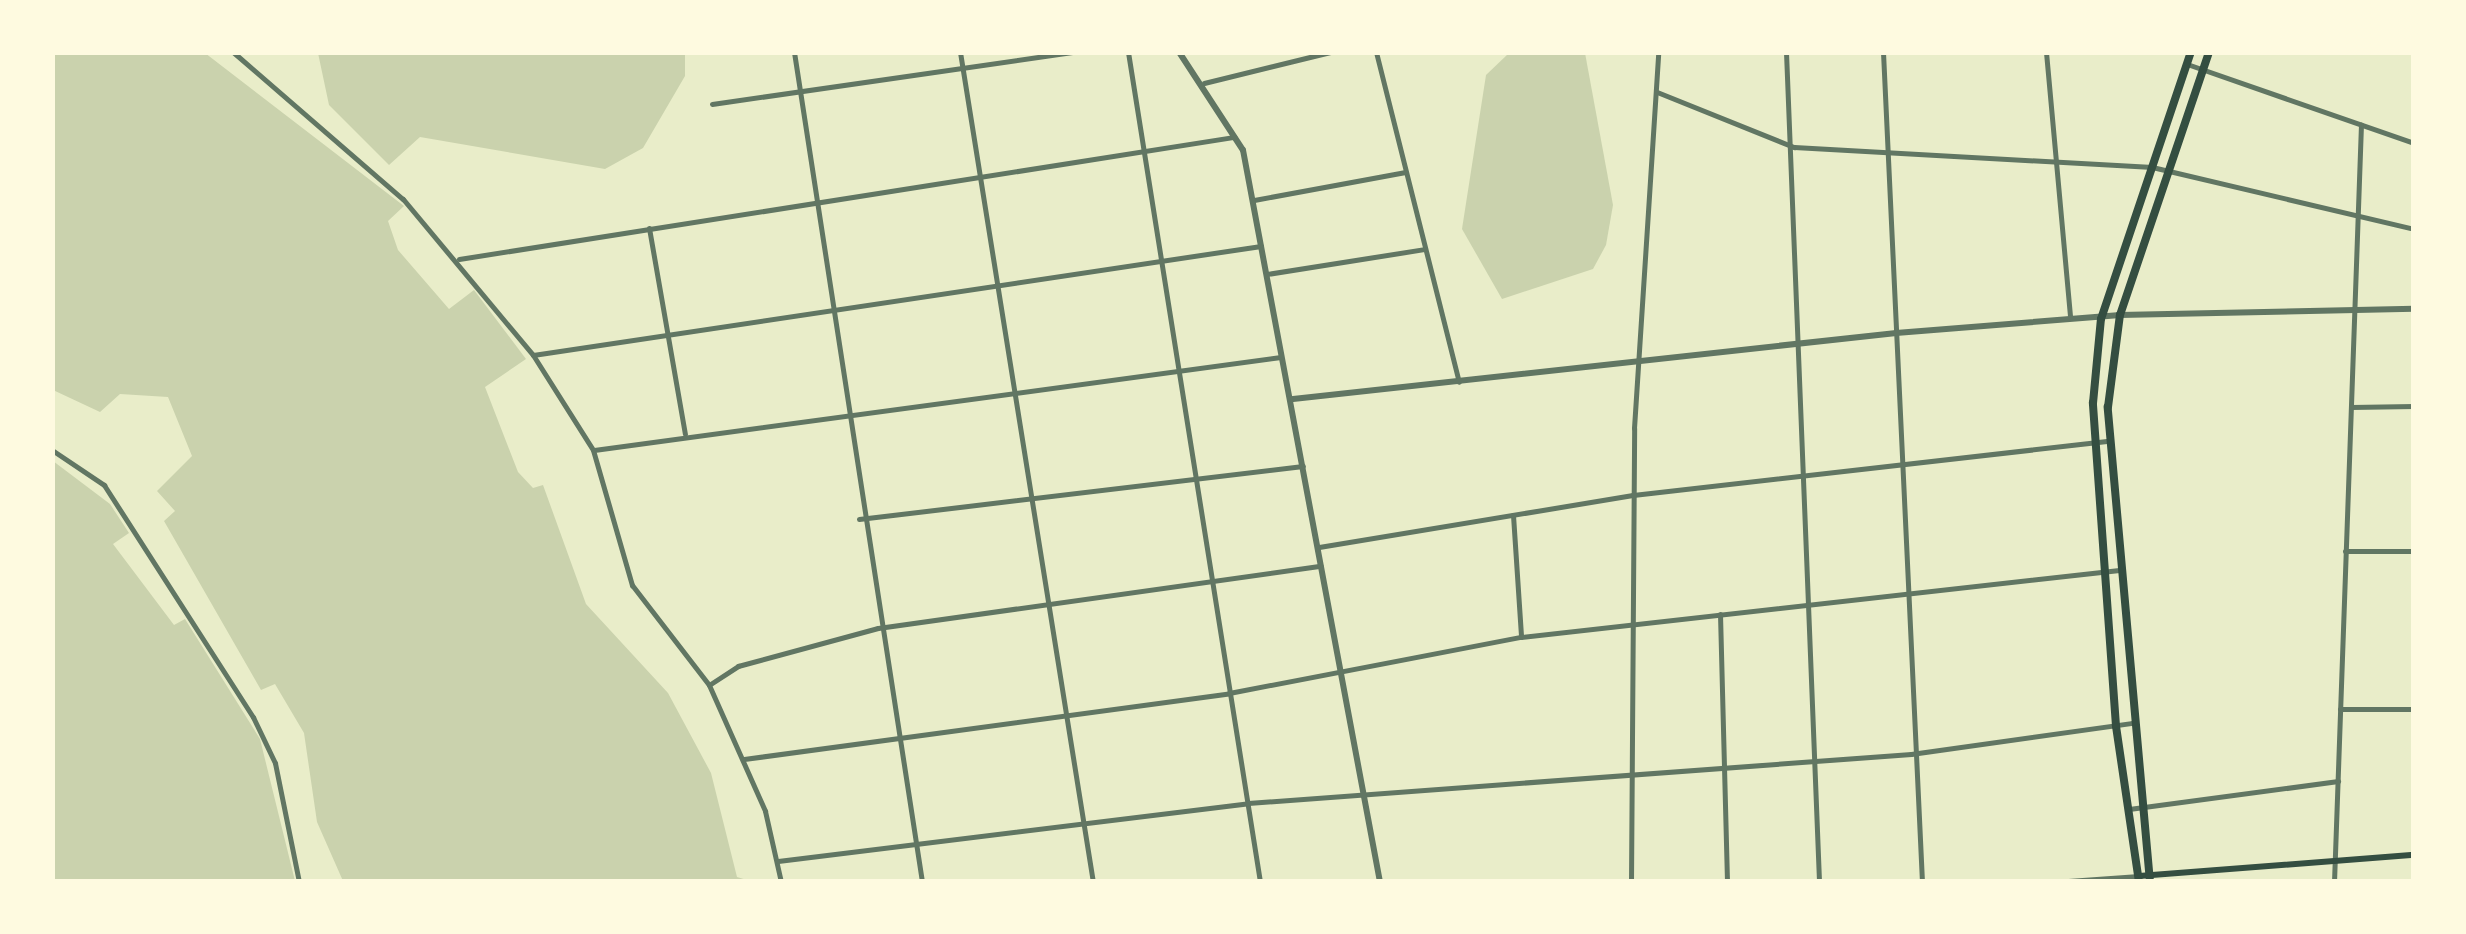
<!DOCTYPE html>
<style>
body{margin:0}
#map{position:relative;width:2466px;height:934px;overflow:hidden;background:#e9edc9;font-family:"IBM Plex Sans",sans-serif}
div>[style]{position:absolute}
.green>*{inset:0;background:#cad2ad}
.minor>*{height:5px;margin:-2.5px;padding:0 2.5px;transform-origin:2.5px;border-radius:2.5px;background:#617663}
.tertiary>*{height:6px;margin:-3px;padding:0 3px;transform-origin:3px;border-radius:3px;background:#617663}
.secondary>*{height:6px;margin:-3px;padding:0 3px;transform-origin:3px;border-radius:3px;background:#344e41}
.primary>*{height:8px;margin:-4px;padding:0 4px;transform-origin:4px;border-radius:4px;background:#344e41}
span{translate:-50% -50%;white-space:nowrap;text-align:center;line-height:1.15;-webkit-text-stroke:8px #fefae0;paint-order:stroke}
.frame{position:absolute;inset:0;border:55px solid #fefae0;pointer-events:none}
</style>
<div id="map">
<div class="green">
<div style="clip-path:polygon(52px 53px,205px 53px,404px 206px,388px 221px,398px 250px,449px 309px,474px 290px,526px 359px,485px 387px,518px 472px,533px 488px,543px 485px,586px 604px,668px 693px,711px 773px,737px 877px,750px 881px,343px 881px,317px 822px,304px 733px,275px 684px,261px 690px,164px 521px,175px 511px,157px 491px,192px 456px,168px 397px,120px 394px,100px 412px,53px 390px)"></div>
<div style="clip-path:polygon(318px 53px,685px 53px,685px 76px,643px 148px,605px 169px,420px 137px,389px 165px,329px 105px)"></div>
<div style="clip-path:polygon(1585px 53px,1613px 205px,1606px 245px,1593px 269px,1502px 299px,1462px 229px,1486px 75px,1508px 54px)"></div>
<div style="clip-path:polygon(53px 461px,110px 504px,129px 533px,113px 544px,174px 625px,185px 619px,260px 739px,295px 881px,53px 881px)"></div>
</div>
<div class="minor">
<div style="left:233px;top:52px;width:225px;rotate:40.9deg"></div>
<div style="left:403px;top:199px;width:203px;rotate:50.2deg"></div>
<div style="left:533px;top:355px;width:112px;rotate:57.7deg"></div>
<div style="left:593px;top:450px;width:141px;rotate:73.9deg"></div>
<div style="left:632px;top:585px;width:126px;rotate:52.4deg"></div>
<div style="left:794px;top:52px;width:840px;rotate:81.23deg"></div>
<div style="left:960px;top:52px;width:841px;rotate:80.9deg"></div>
<div style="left:1128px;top:52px;width:840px;rotate:80.96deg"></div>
<div style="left:1376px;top:52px;width:340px;rotate:75.9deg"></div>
<div style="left:1786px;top:52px;width:831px;rotate:87.72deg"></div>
<div style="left:1883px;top:52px;width:831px;rotate:87.31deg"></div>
<div style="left:2046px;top:52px;width:267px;rotate:84.8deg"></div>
<div style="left:2187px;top:64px;width:240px;rotate:19.2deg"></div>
<div style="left:1204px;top:83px;width:130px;rotate:-13.8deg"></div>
<div style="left:1657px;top:92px;width:148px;rotate:21.9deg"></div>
<div style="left:1794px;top:147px;width:359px;rotate:3.2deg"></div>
<div style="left:2152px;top:167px;width:269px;rotate:13.3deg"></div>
<div style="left:712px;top:104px;width:364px;rotate:-8.2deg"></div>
<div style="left:1254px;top:200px;width:154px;rotate:-10.5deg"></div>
<div style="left:649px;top:228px;width:209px;rotate:80.1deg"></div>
<div style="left:459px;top:259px;width:785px;rotate:-8.95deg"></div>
<div style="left:1267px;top:274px;width:159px;rotate:-9deg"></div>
<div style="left:533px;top:355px;width:736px;rotate:-8.52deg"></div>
<div style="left:2351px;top:407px;width:63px;rotate:-0.9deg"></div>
<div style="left:52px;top:450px;width:63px;rotate:33.9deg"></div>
<div style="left:104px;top:485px;width:276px;rotate:57.3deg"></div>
<div style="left:253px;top:717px;width:51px;rotate:64.4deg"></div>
<div style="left:275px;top:763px;width:121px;rotate:78.6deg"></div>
<div style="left:594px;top:450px;width:693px;rotate:-7.71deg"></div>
<div style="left:1513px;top:515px;width:122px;rotate:86.2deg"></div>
<div style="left:859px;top:519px;width:447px;rotate:-6.8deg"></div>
<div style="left:1319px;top:547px;width:318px;rotate:-9.4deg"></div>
<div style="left:1633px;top:495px;width:479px;rotate:-6.5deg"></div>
<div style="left:2345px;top:551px;width:69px"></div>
<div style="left:1720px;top:614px;width:268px;rotate:88.5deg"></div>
<div style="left:709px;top:685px;width:35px;rotate:-33deg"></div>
<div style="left:738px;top:666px;width:145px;rotate:-15.2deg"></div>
<div style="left:878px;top:628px;width:447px;rotate:-8deg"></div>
<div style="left:709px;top:685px;width:138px;rotate:66deg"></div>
<div style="left:765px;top:811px;width:73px;rotate:77.3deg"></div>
<div style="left:2340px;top:709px;width:74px"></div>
<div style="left:744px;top:759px;width:489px;rotate:-7.7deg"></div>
<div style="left:1229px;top:693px;width:297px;rotate:-10.9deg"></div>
<div style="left:1521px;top:637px;width:602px;rotate:-6.39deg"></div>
<div style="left:2129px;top:809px;width:211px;rotate:-7.6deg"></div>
<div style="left:778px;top:861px;width:474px;rotate:-7deg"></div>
<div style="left:1248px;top:803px;width:665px;rotate:-4.23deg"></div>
<div style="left:1911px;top:754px;width:222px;rotate:-8deg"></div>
<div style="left:1631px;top:882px;width:454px;rotate:-89.6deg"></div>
<div style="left:1634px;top:428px;width:377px;rotate:-86.3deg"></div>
<div style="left:2054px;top:882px;width:85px;rotate:-4deg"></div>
<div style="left:2334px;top:882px;width:758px;rotate:-87.96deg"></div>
</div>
<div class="tertiary">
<div style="left:1179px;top:52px;width:117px;rotate:56.9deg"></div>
<div style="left:1243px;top:150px;width:745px;rotate:79.4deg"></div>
<div style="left:1293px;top:399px;width:607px;rotate:-6.25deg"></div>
<div style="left:1896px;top:333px;width:225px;rotate:-4.6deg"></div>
<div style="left:2120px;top:315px;width:294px;rotate:-1.2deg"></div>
</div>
<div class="secondary">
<div style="left:2139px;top:876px;width:276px;rotate:-4.4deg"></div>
</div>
<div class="primary">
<div style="left:2139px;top:882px;width:158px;rotate:-98.4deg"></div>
<div style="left:2116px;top:726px;width:324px;rotate:-94.1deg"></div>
<div style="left:2093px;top:403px;width:84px;rotate:-84.6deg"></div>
<div style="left:2101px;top:319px;width:282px;rotate:-71.4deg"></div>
<div style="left:2150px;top:882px;width:477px;rotate:-95.1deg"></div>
<div style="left:2108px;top:407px;width:93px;rotate:-82.6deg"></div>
<div style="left:2120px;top:315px;width:278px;rotate:-71.3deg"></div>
</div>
<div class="frame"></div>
</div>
